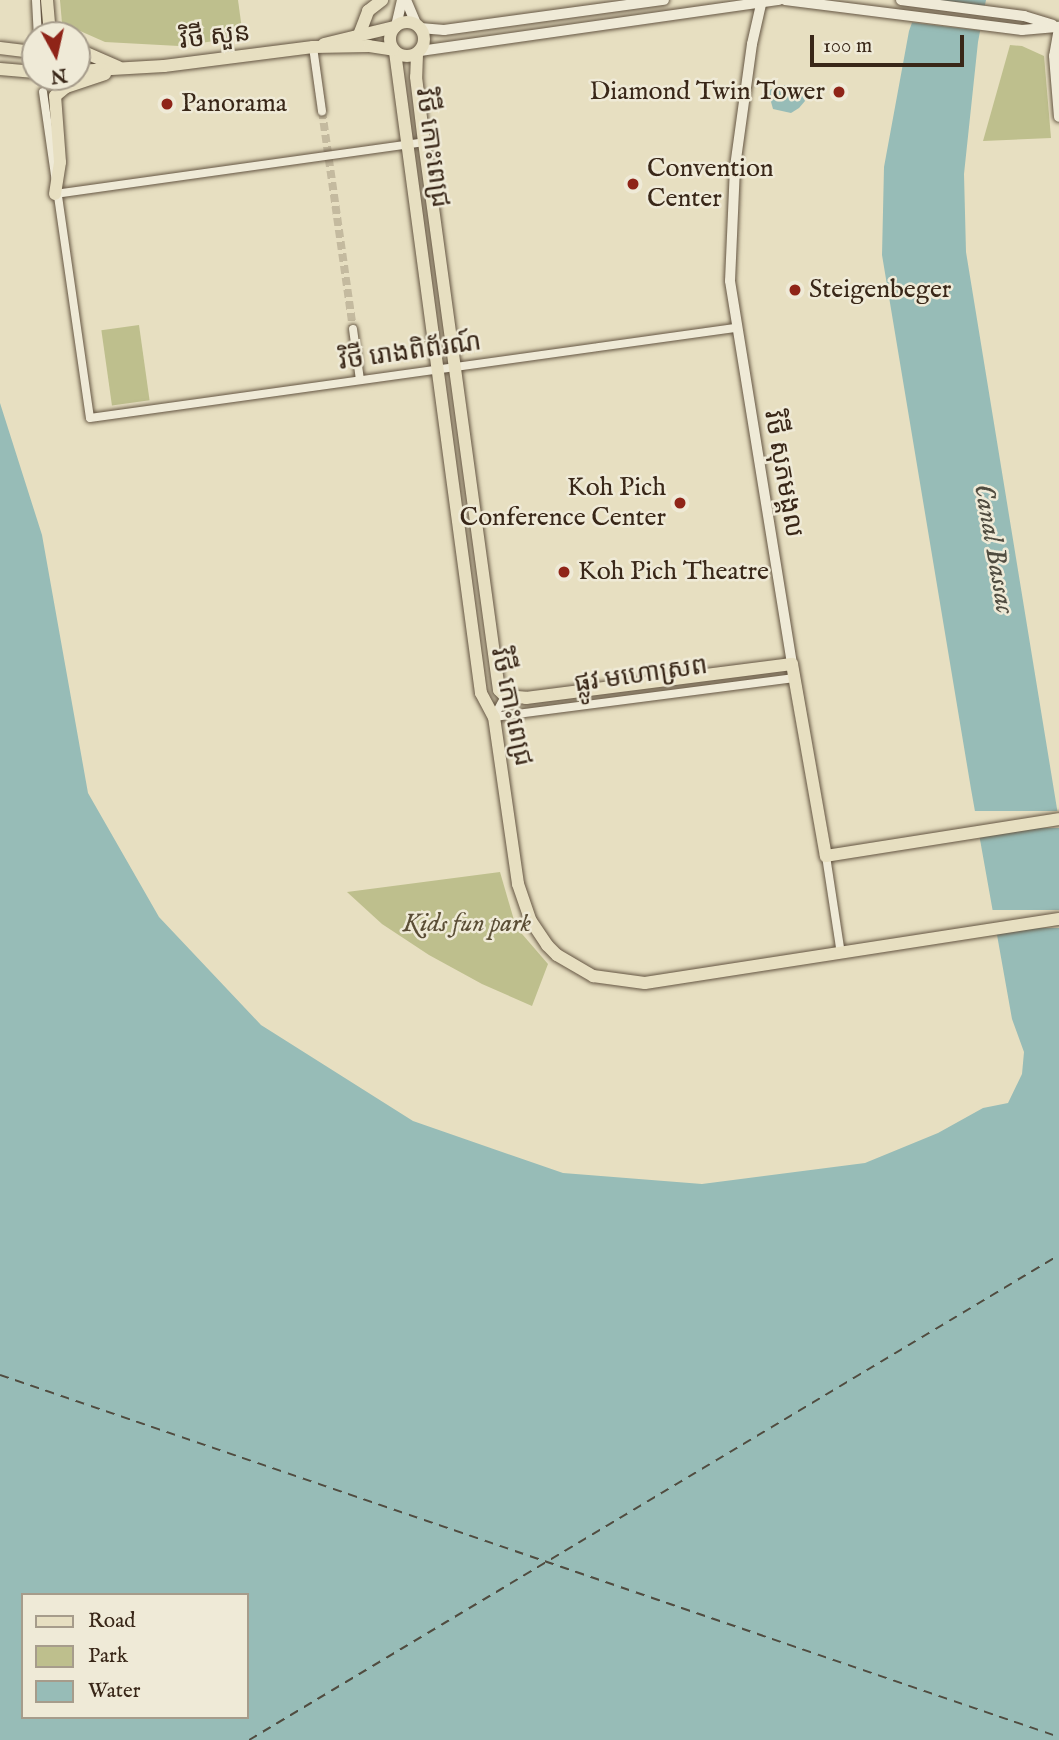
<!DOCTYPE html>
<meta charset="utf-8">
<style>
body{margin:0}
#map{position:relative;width:1059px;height:1740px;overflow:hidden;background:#e7dfc1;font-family:"IM FELL English","Noto Sans Khmer",serif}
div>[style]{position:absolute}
.green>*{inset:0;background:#bebf8d;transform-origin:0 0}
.water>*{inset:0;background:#97bcb7}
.pier>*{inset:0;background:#e7dfc1;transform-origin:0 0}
.ferry>*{height:2px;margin-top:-1px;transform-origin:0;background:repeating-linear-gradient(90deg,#504c40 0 9px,transparent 0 16px)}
.minor-tunnel>*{height:8px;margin-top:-4px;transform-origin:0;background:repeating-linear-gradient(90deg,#c4ba9f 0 8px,transparent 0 12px)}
.roads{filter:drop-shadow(0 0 2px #645542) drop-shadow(0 0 2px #645542)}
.minor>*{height:8px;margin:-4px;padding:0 4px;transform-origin:4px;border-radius:4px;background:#efead7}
.tertiary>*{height:10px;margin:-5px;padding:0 5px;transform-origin:5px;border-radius:5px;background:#efead7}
.secondary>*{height:10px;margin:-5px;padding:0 5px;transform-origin:5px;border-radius:5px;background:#efead7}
.primary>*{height:12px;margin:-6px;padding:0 6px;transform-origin:6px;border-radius:6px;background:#e7dfc1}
.primary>.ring{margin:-6px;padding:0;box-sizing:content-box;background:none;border:12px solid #e7dfc1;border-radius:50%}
.dots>*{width:19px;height:19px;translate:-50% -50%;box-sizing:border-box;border:4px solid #efead7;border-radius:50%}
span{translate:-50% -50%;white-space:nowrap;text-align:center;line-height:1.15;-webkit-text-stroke:5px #efead7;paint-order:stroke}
.street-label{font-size:26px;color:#392718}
.poi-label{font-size:26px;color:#392718}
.right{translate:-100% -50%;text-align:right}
.left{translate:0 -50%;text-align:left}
.park-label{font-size:26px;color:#5a4d35;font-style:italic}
.water-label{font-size:28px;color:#504c40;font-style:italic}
.legend{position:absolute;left:21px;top:1593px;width:228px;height:126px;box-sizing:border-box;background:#efead7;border:2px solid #a69c8b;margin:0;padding:9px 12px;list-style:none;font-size:21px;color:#392718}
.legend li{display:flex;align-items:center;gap:14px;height:35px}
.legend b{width:35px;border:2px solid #a69c8b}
.north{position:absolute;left:21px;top:21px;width:70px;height:70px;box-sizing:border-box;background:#efead7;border:2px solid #a69c8b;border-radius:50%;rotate:172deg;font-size:19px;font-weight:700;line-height:28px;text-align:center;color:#392718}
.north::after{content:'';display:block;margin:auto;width:24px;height:32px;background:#8f2418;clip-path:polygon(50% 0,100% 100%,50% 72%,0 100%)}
.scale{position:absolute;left:810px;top:35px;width:154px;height:32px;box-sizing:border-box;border:4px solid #392718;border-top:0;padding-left:9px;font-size:21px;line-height:24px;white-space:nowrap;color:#392718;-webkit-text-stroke:5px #efead7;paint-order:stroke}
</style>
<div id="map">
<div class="green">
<div style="clip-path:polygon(60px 0,238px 0,243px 37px,179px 46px,105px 42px,62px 23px)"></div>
<div style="clip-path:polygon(1010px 45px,1022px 46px,1044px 56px,1051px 138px,983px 141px)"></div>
<div style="left:139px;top:325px;width:76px;height:38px;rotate:82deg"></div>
<div style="clip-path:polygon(500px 872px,516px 927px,548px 964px,532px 1006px,482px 984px,429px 955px,382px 924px,347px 892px)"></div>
</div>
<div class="water">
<div style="clip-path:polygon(evenodd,920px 0,986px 0,978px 42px,964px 174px,966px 252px,1059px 821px,1059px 1740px,0 1740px,0 403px,42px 535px,88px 793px,159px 917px,261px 1025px,413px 1121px,563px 1173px,702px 1184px,865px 1163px,938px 1133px,983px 1108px,1008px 1103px,1022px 1074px,1024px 1052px,1012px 1019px,971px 789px,882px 255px,884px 167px,909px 31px,920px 0,23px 1595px,247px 1595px,247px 1717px,23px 1717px,23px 1595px)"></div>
<div style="clip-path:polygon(779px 85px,794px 86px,801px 92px,805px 101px,799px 108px,791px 113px,773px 109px,768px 91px)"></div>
</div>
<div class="pier">
<div style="clip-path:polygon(916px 0,988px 6px,983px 31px,908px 22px)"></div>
<div style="left:1059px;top:811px;width:17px;height:86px;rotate:90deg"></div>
<div style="left:1059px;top:910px;width:18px;height:69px;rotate:90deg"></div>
</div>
<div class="ferry">
<div style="left:0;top:1375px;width:1119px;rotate:18.87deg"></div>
<div style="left:249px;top:1740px;width:944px;rotate:-30.91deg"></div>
</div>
<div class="minor-tunnel">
<div style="left:42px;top:77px;width:15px;rotate:86deg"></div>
<div style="left:322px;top:111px;width:220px;rotate:81.9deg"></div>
</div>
<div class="roads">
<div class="minor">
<div style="left:36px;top:0;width:35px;rotate:87deg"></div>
<div style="left:313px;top:47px;width:65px;rotate:82deg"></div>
<div style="left:43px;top:92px;width:329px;rotate:81.8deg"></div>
<div style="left:90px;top:418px;width:651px;rotate:-7.94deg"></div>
<div style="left:55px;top:194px;width:373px;rotate:-8deg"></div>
<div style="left:353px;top:329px;width:51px;rotate:82.2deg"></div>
<div style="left:494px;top:717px;width:303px;rotate:-7.4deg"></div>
<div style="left:494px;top:717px;width:24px;rotate:-62deg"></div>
<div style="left:826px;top:856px;width:99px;rotate:81.3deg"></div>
</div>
<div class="tertiary">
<div style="left:762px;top:0;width:45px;rotate:102.8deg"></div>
<div style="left:752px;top:44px;width:124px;rotate:97.9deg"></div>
<div style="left:735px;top:167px;width:114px;rotate:92.5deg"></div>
<div style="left:730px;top:281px;width:388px;rotate:80.8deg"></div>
<div style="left:1059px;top:28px;width:28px;rotate:100deg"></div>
<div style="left:1054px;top:56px;width:61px;rotate:85.3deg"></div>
</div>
<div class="secondary">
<div style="left:406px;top:0;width:26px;rotate:67deg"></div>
<div style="left:785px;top:0;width:239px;rotate:7.2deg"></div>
<div style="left:1022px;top:30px;width:37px;rotate:-5deg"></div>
<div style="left:901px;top:0;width:124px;rotate:7.4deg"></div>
<div style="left:1024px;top:16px;width:30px;rotate:17deg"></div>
<div style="left:396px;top:26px;width:27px;rotate:-77deg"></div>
<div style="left:420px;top:28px;width:24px;rotate:5deg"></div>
<div style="left:444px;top:30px;width:222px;rotate:-7.8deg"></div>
<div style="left:420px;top:51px;width:363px;rotate:-8.1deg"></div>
</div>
<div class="primary">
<div style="left:47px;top:0;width:24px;rotate:85deg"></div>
<div style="left:49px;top:24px;width:12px;rotate:66deg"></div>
<div class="ring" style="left:390px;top:22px;width:22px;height:22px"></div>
<div style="left:359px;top:35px;width:26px;rotate:-69deg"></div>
<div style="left:368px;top:11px;width:18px;rotate:-38deg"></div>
<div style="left:324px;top:44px;width:73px;rotate:-13.5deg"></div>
<div style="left:0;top:48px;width:35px;rotate:7deg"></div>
<div style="left:77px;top:49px;width:45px;rotate:23.7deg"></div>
<div style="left:395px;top:52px;width:647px;rotate:82.36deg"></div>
<div style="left:481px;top:693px;width:27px;rotate:62deg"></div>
<div style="left:494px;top:717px;width:169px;rotate:81.8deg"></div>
<div style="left:518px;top:884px;width:39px;rotate:71deg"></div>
<div style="left:531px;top:921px;width:29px;rotate:56deg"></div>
<div style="left:547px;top:945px;width:14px;rotate:45deg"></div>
<div style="left:557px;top:955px;width:42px;rotate:30.3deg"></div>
<div style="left:593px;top:976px;width:52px;rotate:7.7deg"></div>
<div style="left:645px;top:983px;width:419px;rotate:-8.8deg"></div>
<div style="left:417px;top:54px;width:23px;rotate:92deg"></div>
<div style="left:416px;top:77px;width:65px;rotate:83deg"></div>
<div style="left:424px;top:142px;width:553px;rotate:82.21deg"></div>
<div style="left:499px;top:690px;width:8px;rotate:45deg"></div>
<div style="left:505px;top:696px;width:21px;rotate:5deg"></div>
<div style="left:526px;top:698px;width:268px;rotate:-7.3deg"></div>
<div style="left:792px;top:664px;width:195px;rotate:80deg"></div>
<div style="left:826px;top:856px;width:236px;rotate:-9deg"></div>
<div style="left:0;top:69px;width:35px;rotate:5deg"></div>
<div style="left:77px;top:71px;width:87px;rotate:-3.3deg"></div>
<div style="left:164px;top:66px;width:150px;rotate:-7.3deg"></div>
<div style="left:313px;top:47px;width:56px;rotate:-1deg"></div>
<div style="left:369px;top:46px;width:24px;rotate:9deg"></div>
<div style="left:55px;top:194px;width:32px;rotate:-81deg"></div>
<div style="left:60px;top:162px;width:66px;rotate:-94.3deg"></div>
<div style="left:55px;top:96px;width:14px;rotate:-39deg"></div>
<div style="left:66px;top:87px;width:41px;rotate:-18.4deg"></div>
</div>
</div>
<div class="dots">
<div style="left:839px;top:92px;background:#8f2418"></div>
<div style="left:167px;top:104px;background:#8f2418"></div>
<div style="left:633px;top:184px;background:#8f2418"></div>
<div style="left:795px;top:290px;background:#8f2418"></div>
<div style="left:680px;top:503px;background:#8f2418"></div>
<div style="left:564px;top:572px;background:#8f2418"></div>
</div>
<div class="street-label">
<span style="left:215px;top:37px;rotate:-7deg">វិថី សួន</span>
<span style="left:432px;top:148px;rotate:82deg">វិថី កោះពេជ្រ</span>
<span style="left:410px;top:352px;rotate:-8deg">វិថី រោងពិព័រណ៍</span>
<span style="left:783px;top:474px;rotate:80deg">វិថី សុភមង្គល</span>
<span style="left:641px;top:675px;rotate:-8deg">ផ្លូវ មហោស្រព</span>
<span style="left:511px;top:707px;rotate:78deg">វិថី កោះពេជ្រ</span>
</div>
<div class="poi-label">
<span class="right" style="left:825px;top:92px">Diamond Twin Tower</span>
<span class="left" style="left:181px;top:104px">Panorama</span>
<span class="left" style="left:647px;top:184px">Convention<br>Center</span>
<span class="left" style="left:809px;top:290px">Steigenbeger</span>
<span class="right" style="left:666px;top:503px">Koh Pich<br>Conference Center</span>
<span class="left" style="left:578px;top:572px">Koh Pich Theatre</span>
</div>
<div class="park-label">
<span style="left:467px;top:924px">Kids fun park</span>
</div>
<div class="water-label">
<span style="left:993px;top:549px;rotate:80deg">Canal Bassac</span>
</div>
<ul class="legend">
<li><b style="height:9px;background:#e7dfc1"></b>Road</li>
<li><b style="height:19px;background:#bebf8d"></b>Park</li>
<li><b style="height:19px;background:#97bcb7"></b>Water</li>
</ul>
<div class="north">N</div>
<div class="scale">100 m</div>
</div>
